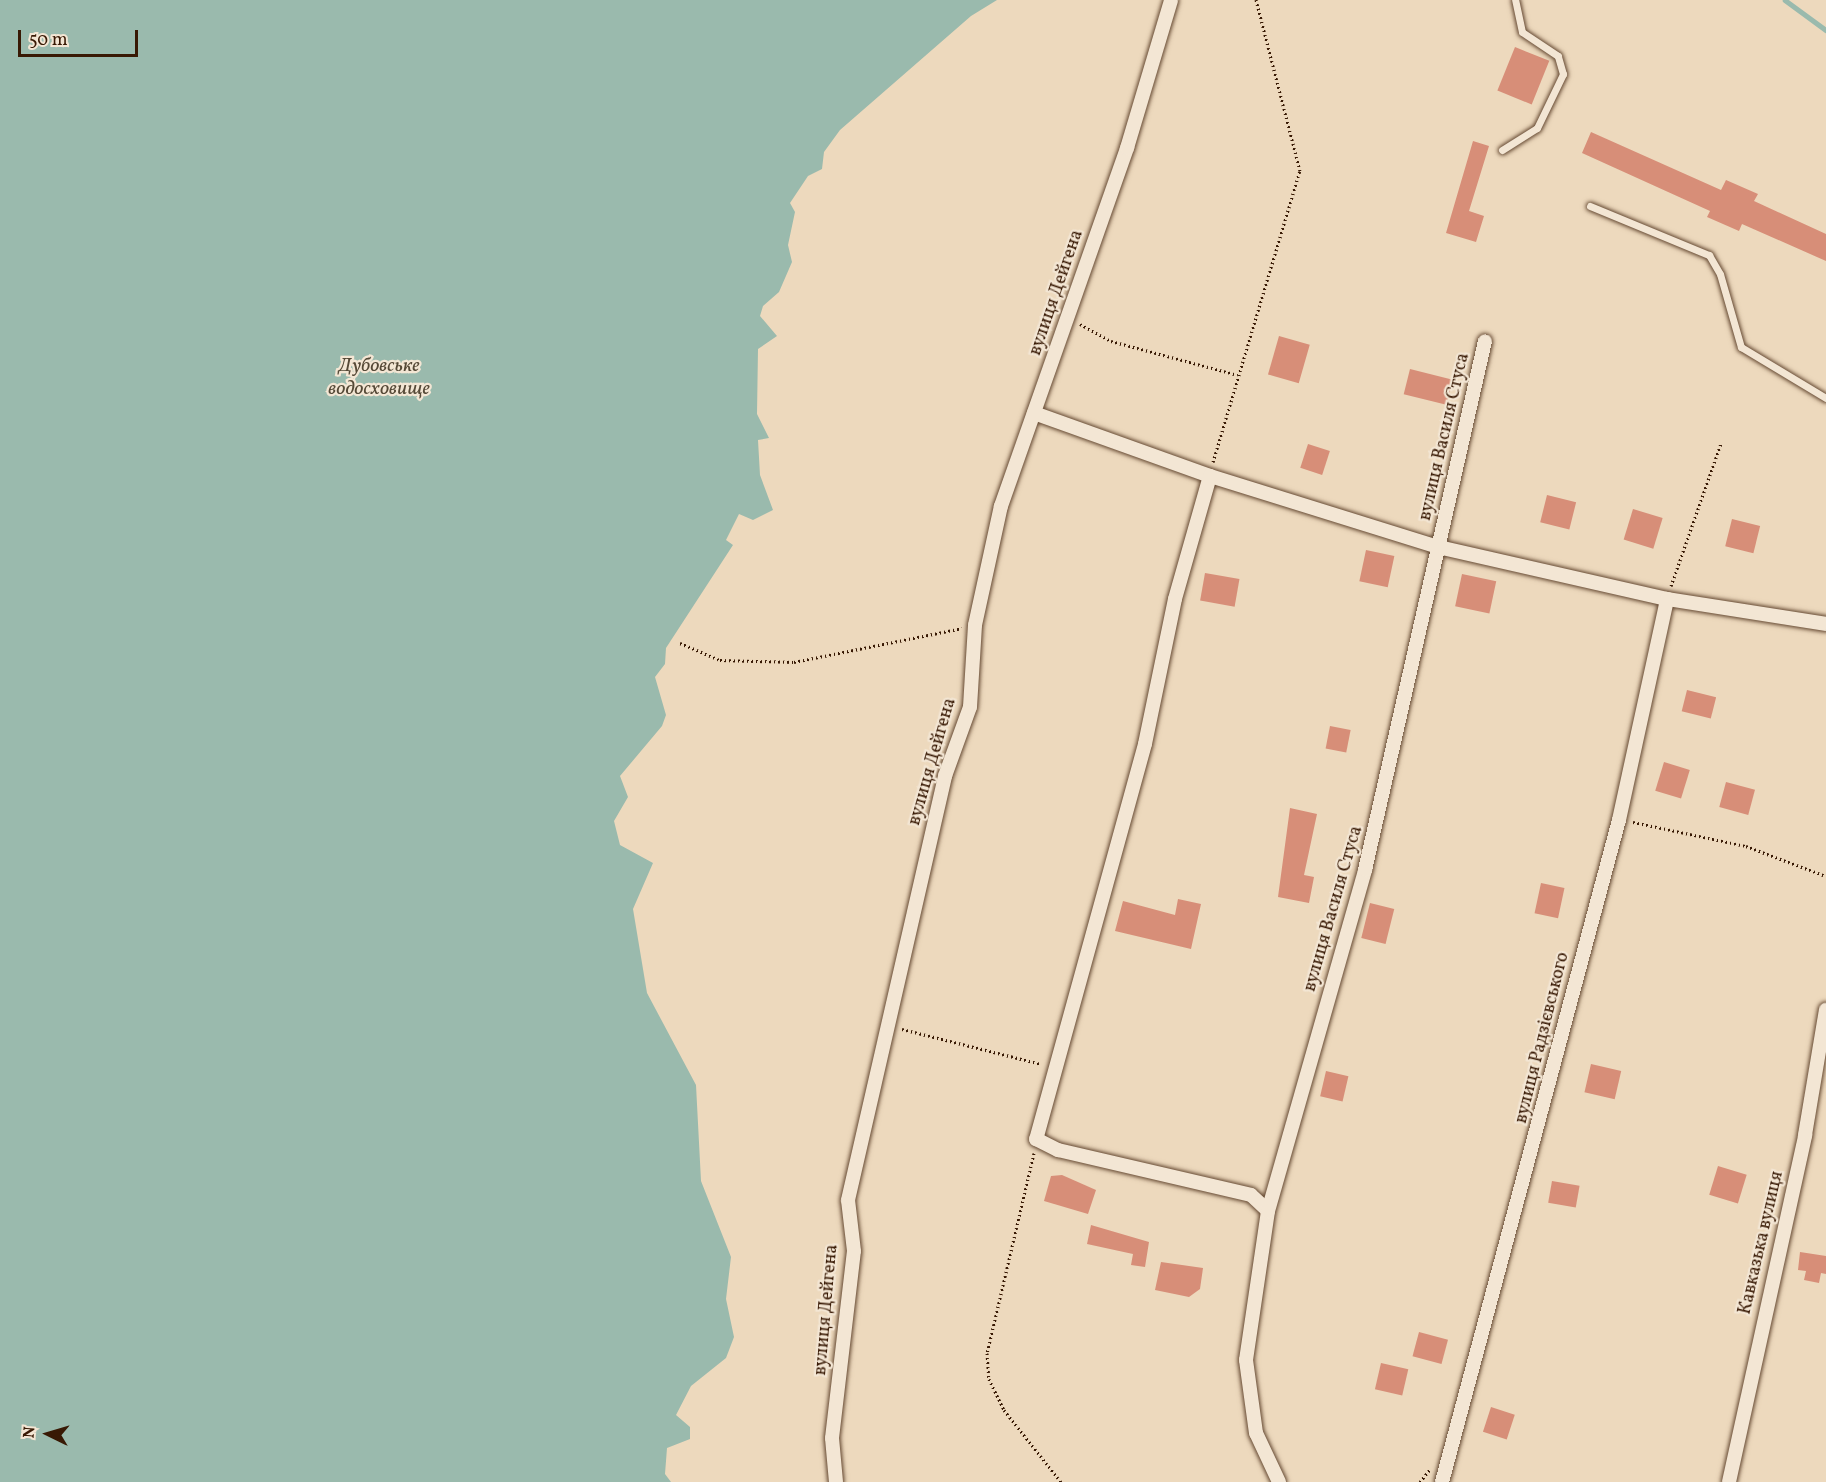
<!DOCTYPE html>
<meta charset="utf-8">
<style>
body{margin:0}
#map{position:relative;width:1826px;height:1482px;overflow:hidden;background:#edd9bd;font-family:Vollkorn,serif}
div>[style]{position:absolute}
[style*='--x']{left:calc(var(--x)*1px);top:calc(var(--y)*1px);width:calc(var(--w)*1px);rotate:calc(var(--a)*1deg)}
.water>*{inset:0;background:#9abaad}
.stream>*{height:4.5px;margin:-2.25px;padding:0 2.25px;transform-origin:2.25px;border-radius:2.25px;background:#9abaad}
.building>*{inset:0;background:#d78e78;transform-origin:0 0}
.path>*{height:3px;margin-top:-1.5px;transform-origin:0;background:repeating-linear-gradient(90deg,#381904 0 1.5px,transparent 0 4.5px)}
.roads{filter:drop-shadow(0 0 2px #654932) drop-shadow(0 0 2px #654932)}
.service>*{height:7px;margin:-3.5px;padding:0 3.5px;transform-origin:3.5px;border-radius:3.5px;background:#f3e6d4}
.minor>*{height:14px;margin:-7px;padding:0 7px;transform-origin:7px;border-radius:7px;background:#f3e6d4}
span{translate:-50% -50%;white-space:nowrap;text-align:center;line-height:1.15;-webkit-text-stroke:4.5px #f3e6d4;paint-order:stroke}
.street-label{font-size:18px;color:#381904}
.water-label{font-size:20px;color:#554937;font-style:italic}
.north{position:absolute;left:18px;top:1404px;width:60px;height:60px;-webkit-text-stroke:4px #f3e6d4;paint-order:stroke;rotate:275deg;font-size:16px;font-weight:700;line-height:24px;text-align:center;color:#381904}
.north::after{content:'';display:block;margin:auto;width:21px;height:27px;background:#381904;clip-path:polygon(50% 0,100% 100%,50% 72%,0 100%)}
.scale{position:absolute;left:18px;top:30px;width:120px;height:27px;box-sizing:border-box;border:3px solid #381904;border-top:0;padding-left:8px;font-size:18px;line-height:21px;white-space:nowrap;color:#381904;-webkit-text-stroke:4px #f3e6d4;paint-order:stroke}
</style>
<div id="map">
<div class="water">
<i style="clip-path:polygon(0 0,997px 0,971px 16px,840px 130px,824px 152px,822px 169px,808px 176px,790px 203px,795px 212px,788px 245px,792px 262px,779px 292px,763px 306px,760px 316px,777px 336px,758px 349px,757px 414px,769px 438px,758px 440px,760px 475px,773px 510px,753px 520px,739px 514px,726px 540px,733px 545px,666px 648px,665px 664px,655px 677px,666px 715px,662px 726px,620px 776px,628px 797px,614px 821px,620px 845px,653px 863px,633px 909px,647px 993px,696px 1085px,701px 1181px,731px 1257px,726px 1299px,734px 1337px,726px 1358px,691px 1386px,676px 1415px,690px 1427px,690px 1439px,667px 1448px,665px 1474px,671px 1482px,0 1482px)"></i>
</div>
<div class="stream">
<i style="--x:1785;--y:0;--w:51;--a:36.2"></i>
</div>
<div class="building">
<i style="left:1515px;top:47px;width:37px;height:47px;rotate:22deg"></i>
<i style="clip-path:polygon(1591px 132px,1721px 190px,1726px 180px,1758px 194px,1754px 201px,1826px 234px,1826px 261px,1742px 224px,1739px 231px,1707px 217px,1710px 211px,1582px 153px)"></i>
<i style="clip-path:polygon(1473px 141px,1489px 146px,1469px 211px,1484px 216px,1476px 242px,1446px 233px)"></i>
<i style="left:1279px;top:336px;width:32px;height:40px;rotate:16deg"></i>
<i style="left:1410px;top:369px;width:44px;height:26px;rotate:14deg"></i>
<i style="left:1308px;top:444px;width:23px;height:25px;rotate:18deg"></i>
<i style="left:1547px;top:495px;width:30px;height:28px;rotate:14deg"></i>
<i style="left:1633px;top:509px;width:31px;height:32px;rotate:17deg"></i>
<i style="left:1732px;top:519px;width:29px;height:28px;rotate:14deg"></i>
<i style="left:1366px;top:550px;width:29px;height:32px;rotate:12deg"></i>
<i style="left:1205px;top:573px;width:35px;height:28px;rotate:10deg"></i>
<i style="left:1462px;top:574px;width:35px;height:33px;rotate:12deg"></i>
<i style="left:1687px;top:690px;width:30px;height:22px;rotate:14deg"></i>
<i style="left:1330px;top:726px;width:21px;height:23px;rotate:11deg"></i>
<i style="left:1664px;top:762px;width:27px;height:30px;rotate:17deg"></i>
<i style="left:1726px;top:782px;width:30px;height:26px;rotate:15deg"></i>
<i style="clip-path:polygon(1290px 808px,1317px 814px,1304px 875px,1314px 877px,1309px 903px,1278px 897px)"></i>
<i style="left:1541px;top:883px;width:24px;height:31px;rotate:12deg"></i>
<i style="clip-path:polygon(1178px 899px,1201px 904px,1191px 949px,1115px 931px,1123px 901px,1175px 915px)"></i>
<i style="left:1370px;top:903px;width:25px;height:36px;rotate:14deg"></i>
<i style="left:1591px;top:1064px;width:31px;height:29px;rotate:13deg"></i>
<i style="left:1326px;top:1071px;width:23px;height:26px;rotate:13deg"></i>
<i style="left:1718px;top:1166px;width:30px;height:30px;rotate:17deg"></i>
<i style="clip-path:polygon(1062px 1175px,1096px 1190px,1088px 1214px,1044px 1201px,1051px 1176px)"></i>
<i style="left:1552px;top:1181px;width:28px;height:22px;rotate:10deg"></i>
<i style="clip-path:polygon(1091px 1225px,1149px 1242px,1145px 1267px,1131px 1265px,1133px 1254px,1087px 1244px)"></i>
<i style="clip-path:polygon(1800px 1252px,1826px 1256px,1826px 1274px,1821px 1273px,1819px 1283px,1804px 1280px,1806px 1271px,1798px 1270px)"></i>
<i style="clip-path:polygon(1161px 1262px,1203px 1268px,1200px 1289px,1189px 1297px,1155px 1290px)"></i>
<i style="left:1419px;top:1332px;width:30px;height:25px;rotate:15deg"></i>
<i style="left:1381px;top:1363px;width:28px;height:27px;rotate:13deg"></i>
<i style="left:1491px;top:1407px;width:25px;height:26px;rotate:18deg"></i>
</div>
<div class="path">
<i style="--x:1080;--y:324;--w:35;--a:29"></i>
<i style="--x:1111;--y:341;--w:131;--a:15"></i>
<i style="--x:1213;--y:462;--w:304;--a:-73.4"></i>
<i style="--x:1300;--y:171;--w:177;--a:-104.4"></i>
<i style="--x:1671;--y:586;--w:151;--a:-70.7"></i>
<i style="--x:680;--y:643;--w:43;--a:23"></i>
<i style="--x:720;--y:660;--w:74;--a:1.5"></i>
<i style="--x:794;--y:662;--w:171;--a:-11.4"></i>
<i style="--x:1633;--y:822;--w:116;--a:12"></i>
<i style="--x:1746;--y:846;--w:85;--a:20.6"></i>
<i style="--x:902;--y:1029;--w:143;--a:14.1"></i>
<i style="--x:1034;--y:1153;--w:205;--a:103.2"></i>
<i style="--x:987;--y:1353;--w:26;--a:86"></i>
<i style="--x:989;--y:1379;--w:34;--a:64"></i>
<i style="--x:1004;--y:1410;--w:92;--a:51.6"></i>
<i style="--x:1420;--y:1482;--w:16;--a:-52"></i>
</div>
<div class="roads">
<div class="service">
<i style="--x:1502;--y:150;--w:41;--a:-32.2"></i>
<i style="--x:1537;--y:128;--w:60;--a:-64.3"></i>
<i style="--x:1563;--y:74;--w:19;--a:-106"></i>
<i style="--x:1558;--y:56;--w:43;--a:-146.3"></i>
<i style="--x:1522;--y:32;--w:33;--a:-102"></i>
<i style="--x:1590;--y:206;--w:129;--a:22.4"></i>
<i style="--x:1709;--y:255;--w:22;--a:60"></i>
<i style="--x:1720;--y:274;--w:76;--a:74"></i>
<i style="--x:1741;--y:347;--w:99;--a:31"></i>
</div>
<div class="minor">
<i style="--x:1034;--y:413;--w:187;--a:19.7"></i>
<i style="--x:1210;--y:476;--w:239;--a:17.3"></i>
<i style="--x:1438;--y:547;--w:235;--a:12.8"></i>
<i style="--x:1667;--y:599;--w:161;--a:8.9"></i>
<i style="--x:1210;--y:476;--w:128;--a:105.9"></i>
<i style="--x:1175;--y:599;--w:148;--a:101.7"></i>
<i style="--x:1145;--y:744;--w:410;--a:105.4"></i>
<i style="--x:1036;--y:1139;--w:25;--a:27"></i>
<i style="--x:1058;--y:1150;--w:198;--a:13.1"></i>
<i style="--x:1251;--y:1195;--w:23;--a:43"></i>
<i style="--x:836;--y:1482;--w:44;--a:-95.2"></i>
<i style="--x:832;--y:1438;--w:188;--a:-83.3"></i>
<i style="--x:854;--y:1251;--w:51;--a:-96.7"></i>
<i style="--x:848;--y:1200;--w:435;--a:-77.1"></i>
<i style="--x:945;--y:776;--w:73;--a:-70.1"></i>
<i style="--x:970;--y:707;--w:82;--a:-86.5"></i>
<i style="--x:975;--y:625;--w:122;--a:-77.7"></i>
<i style="--x:1001;--y:506;--w:380;--a:-70.6"></i>
<i style="--x:1127;--y:148;--w:154;--a:-73.4"></i>
<i style="--x:1279;--y:1482;--w:54;--a:-115.1"></i>
<i style="--x:1256;--y:1433;--w:74;--a:-97.8"></i>
<i style="--x:1246;--y:1360;--w:151;--a:-81.6"></i>
<i style="--x:1268;--y:1211;--w:355;--a:-74.1"></i>
<i style="--x:1365;--y:870;--w:542;--a:-77.22"></i>
<i style="--x:1442;--y:1482;--w:685;--a:-75.03"></i>
<i style="--x:1619;--y:820;--w:226;--a:-77.7"></i>
<i style="--x:1729;--y:1482;--w:355;--a:-77.6"></i>
<i style="--x:1805;--y:1135;--w:127;--a:-80.5"></i>
</div>
</div>
<div class="street-label">
<span style="left:1057px;top:293px;rotate:-71deg">вулиця Дейгена</span>
<span style="left:1445px;top:437px;rotate:-77deg">вулиця Василя Стуса</span>
<span style="left:933px;top:762px;rotate:-74deg">вулиця Дейгена</span>
<span style="left:1334px;top:909px;rotate:-74deg">вулиця Василя Стуса</span>
<span style="left:1543px;top:1038px;rotate:-76deg">вулиця Радзієвського</span>
<span style="left:1762px;top:1243px;rotate:-77deg">Кавказька вулиця</span>
<span style="left:827px;top:1310px;rotate:-85deg">вулиця Дейгена</span>
</div>
<div class="water-label">
<span style="left:379px;top:378px">Дубовське<br>водосховище</span>
</div>
<div class="north">N</div>
<div class="scale">50 m</div>
</div>
